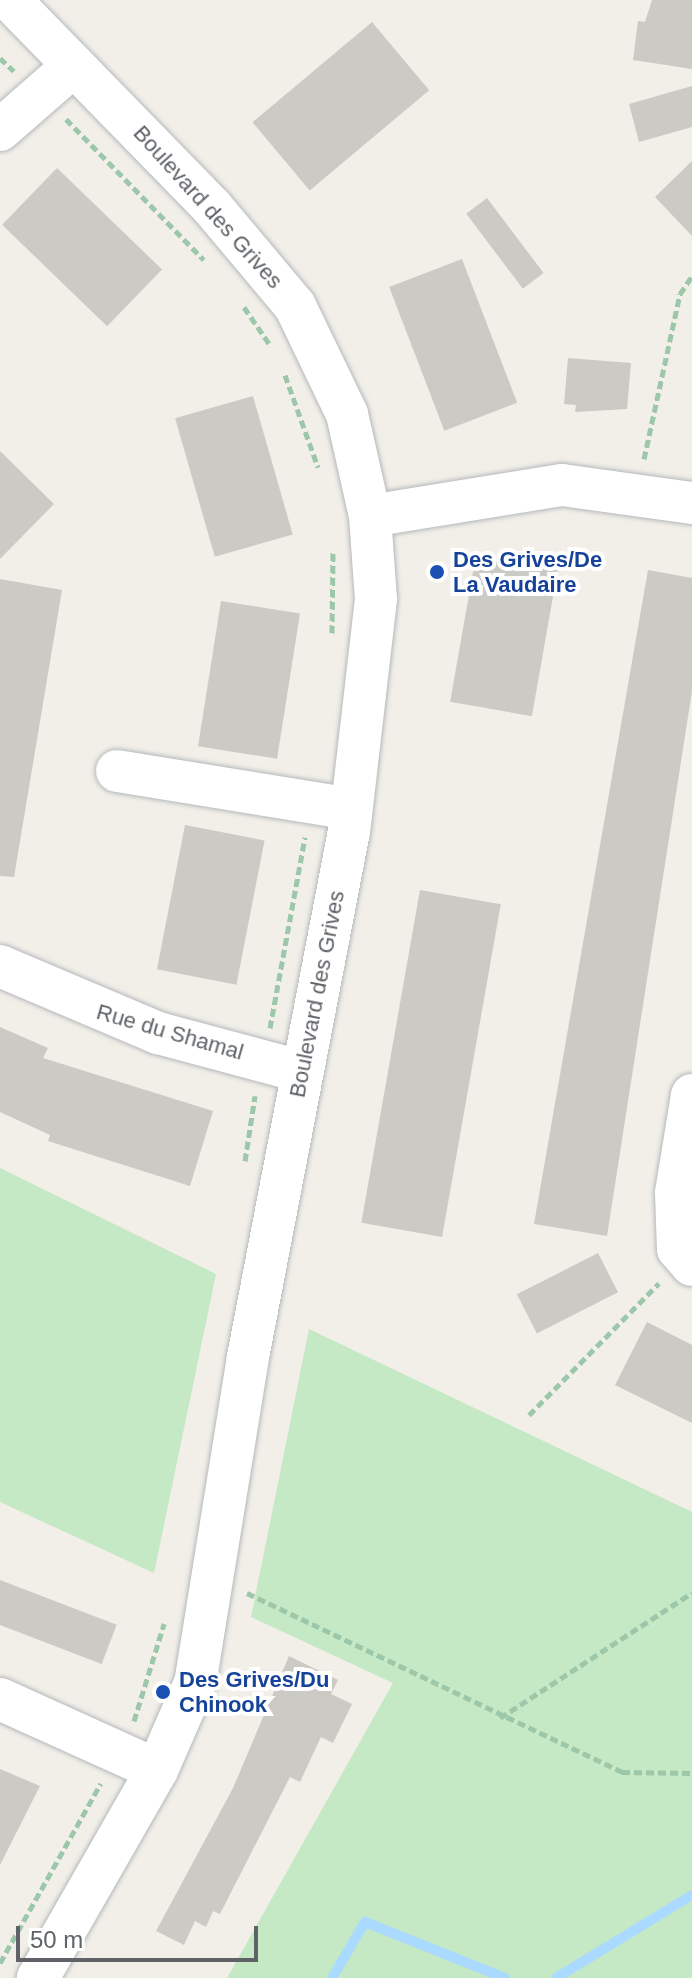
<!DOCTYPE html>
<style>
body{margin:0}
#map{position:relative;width:692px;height:1978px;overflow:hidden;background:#f1efe8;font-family:Arial,sans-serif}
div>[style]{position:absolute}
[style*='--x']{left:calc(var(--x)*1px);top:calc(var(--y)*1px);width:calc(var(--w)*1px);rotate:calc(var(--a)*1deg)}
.green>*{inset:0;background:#c5e8c5}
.stream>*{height:10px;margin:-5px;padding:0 5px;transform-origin:5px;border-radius:5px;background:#aadaff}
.building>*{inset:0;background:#cccac5;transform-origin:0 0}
.path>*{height:5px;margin-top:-2.5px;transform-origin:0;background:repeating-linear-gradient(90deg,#9cc7a9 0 8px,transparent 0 12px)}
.roads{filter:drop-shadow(0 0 2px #b5b8bc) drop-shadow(0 0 2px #b5b8bc)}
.minor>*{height:42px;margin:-21px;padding:0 21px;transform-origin:21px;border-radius:21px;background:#fff}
.dots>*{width:22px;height:22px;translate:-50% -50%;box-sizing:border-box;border:4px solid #fff;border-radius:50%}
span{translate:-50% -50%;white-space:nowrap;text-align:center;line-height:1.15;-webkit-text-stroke:8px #fff;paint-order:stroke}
.street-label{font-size:22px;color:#5f6368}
.transit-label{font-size:22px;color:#164399;font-weight:700}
.left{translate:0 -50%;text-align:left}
.scale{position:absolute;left:16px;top:1926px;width:242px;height:36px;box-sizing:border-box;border:4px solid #5f6368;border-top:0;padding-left:10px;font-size:24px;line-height:28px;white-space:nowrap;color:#5f6368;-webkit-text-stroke:6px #fff;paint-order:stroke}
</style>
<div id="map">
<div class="green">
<i style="clip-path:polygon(0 1168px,216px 1274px,154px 1573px,0 1502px)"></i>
<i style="clip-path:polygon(309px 1329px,692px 1512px,692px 1978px,227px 1978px,393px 1683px,251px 1617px)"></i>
</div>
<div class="stream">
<i style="--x:332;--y:1978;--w:65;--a:-59.5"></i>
<i style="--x:365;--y:1922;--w:151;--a:21.8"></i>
<i style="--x:556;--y:1978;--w:159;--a:-31.4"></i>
</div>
<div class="building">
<i style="clip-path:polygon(652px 0,692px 0,692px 69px,633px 60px,638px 21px,645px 22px)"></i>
<i style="left:372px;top:22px;width:89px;height:156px;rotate:50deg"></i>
<i style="clip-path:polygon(692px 86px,692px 127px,639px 142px,629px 104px)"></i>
<i style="clip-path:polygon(692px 161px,692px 236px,655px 197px)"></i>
<i style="left:57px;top:168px;width:146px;height:79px;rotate:44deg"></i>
<i style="left:487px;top:198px;width:94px;height:26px;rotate:53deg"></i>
<i style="left:462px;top:259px;width:154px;height:78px;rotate:69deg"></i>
<i style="clip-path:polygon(568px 358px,631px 363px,627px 409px,575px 412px,576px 405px,564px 404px)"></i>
<i style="left:253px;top:396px;width:144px;height:81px;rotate:74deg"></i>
<i style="clip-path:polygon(0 451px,54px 504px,0 559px)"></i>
<i style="left:476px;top:555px;width:83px;height:149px;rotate:10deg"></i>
<i style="clip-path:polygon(648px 570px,692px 578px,692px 691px,607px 1236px,534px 1224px)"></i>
<i style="clip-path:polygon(0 579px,62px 590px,14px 877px,0 876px)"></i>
<i style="left:221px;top:601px;width:80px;height:147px;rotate:9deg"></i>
<i style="left:185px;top:825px;width:81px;height:147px;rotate:11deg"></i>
<i style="left:420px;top:890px;width:82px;height:338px;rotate:10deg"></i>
<i style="clip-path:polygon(0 1027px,48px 1048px,43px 1058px,213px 1111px,190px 1186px,48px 1141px,50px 1135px,0 1112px)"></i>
<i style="left:598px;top:1253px;width:44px;height:91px;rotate:63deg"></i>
<i style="clip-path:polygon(647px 1322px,692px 1345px,692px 1423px,615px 1385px)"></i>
<i style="left:0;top:1580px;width:125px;height:42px;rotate:21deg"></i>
<i style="clip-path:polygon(289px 1656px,338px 1680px,331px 1694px,352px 1704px,333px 1743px,321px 1737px,300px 1782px,290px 1777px,220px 1914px,213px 1911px,206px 1927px,195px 1921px,184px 1945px,156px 1931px,233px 1788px)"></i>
<i style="clip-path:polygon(0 1769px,40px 1786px,0 1865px)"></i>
</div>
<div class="path">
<i style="--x:0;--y:58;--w:19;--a:43"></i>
<i style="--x:66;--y:119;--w:197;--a:45.6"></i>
<i style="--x:244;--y:307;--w:46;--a:55.6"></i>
<i style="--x:285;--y:375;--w:98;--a:70.3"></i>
<i style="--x:644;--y:459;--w:169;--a:-77.7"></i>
<i style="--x:680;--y:294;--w:22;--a:-56"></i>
<i style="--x:332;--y:633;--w:82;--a:-89.3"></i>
<i style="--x:270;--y:1028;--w:194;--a:-79.6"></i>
<i style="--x:245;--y:1161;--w:66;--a:-81.3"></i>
<i style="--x:529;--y:1415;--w:185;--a:-45.4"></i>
<i style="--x:247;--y:1593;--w:416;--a:25.5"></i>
<i style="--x:622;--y:1772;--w:70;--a:0.8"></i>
<i style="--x:500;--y:1718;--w:229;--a:-33.1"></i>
<i style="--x:134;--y:1721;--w:102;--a:-72.8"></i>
<i style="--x:0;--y:1963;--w:206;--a:-60.7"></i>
</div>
<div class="roads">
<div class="minor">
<i style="--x:10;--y:0;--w:289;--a:45.7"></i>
<i style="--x:212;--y:207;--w:129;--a:50"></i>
<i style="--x:295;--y:306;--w:120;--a:64.3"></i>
<i style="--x:347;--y:414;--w:105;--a:77.3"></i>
<i style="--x:370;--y:516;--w:83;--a:85.9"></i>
<i style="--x:376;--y:599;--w:234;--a:96.6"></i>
<i style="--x:349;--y:831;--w:536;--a:100.87"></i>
<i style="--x:248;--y:1357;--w:330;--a:99.2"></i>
<i style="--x:195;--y:1683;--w:95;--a:113.6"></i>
<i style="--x:157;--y:1770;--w:240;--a:119.8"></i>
<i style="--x:0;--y:130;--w:97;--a:-41.2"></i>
<i style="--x:370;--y:516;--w:194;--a:-9.2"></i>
<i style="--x:562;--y:485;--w:131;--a:7.9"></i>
<i style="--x:117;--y:771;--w:237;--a:9.2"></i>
<i style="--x:0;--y:966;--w:172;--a:23"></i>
<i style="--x:158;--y:1033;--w:147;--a:15"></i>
<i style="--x:692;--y:1095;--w:99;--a:99.3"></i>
<i style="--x:676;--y:1193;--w:56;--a:88"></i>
<i style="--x:678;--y:1249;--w:21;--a:49"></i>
<i style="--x:0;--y:1699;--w:172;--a:24.3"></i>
</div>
</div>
<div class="dots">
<i style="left:437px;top:572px;background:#1a4fb4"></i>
<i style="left:163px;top:1692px;background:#1a4fb4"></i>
</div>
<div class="street-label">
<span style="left:208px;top:207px;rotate:48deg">Boulevard des Grives</span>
<span style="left:317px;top:994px;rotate:-79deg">Boulevard des Grives</span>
<span style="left:170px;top:1032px;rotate:16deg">Rue du Shamal</span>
</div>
<div class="transit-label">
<span class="left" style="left:453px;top:572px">Des Grives/De<br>La Vaudaire</span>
<span class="left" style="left:179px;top:1692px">Des Grives/Du<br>Chinook</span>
</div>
<div class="scale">50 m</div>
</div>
